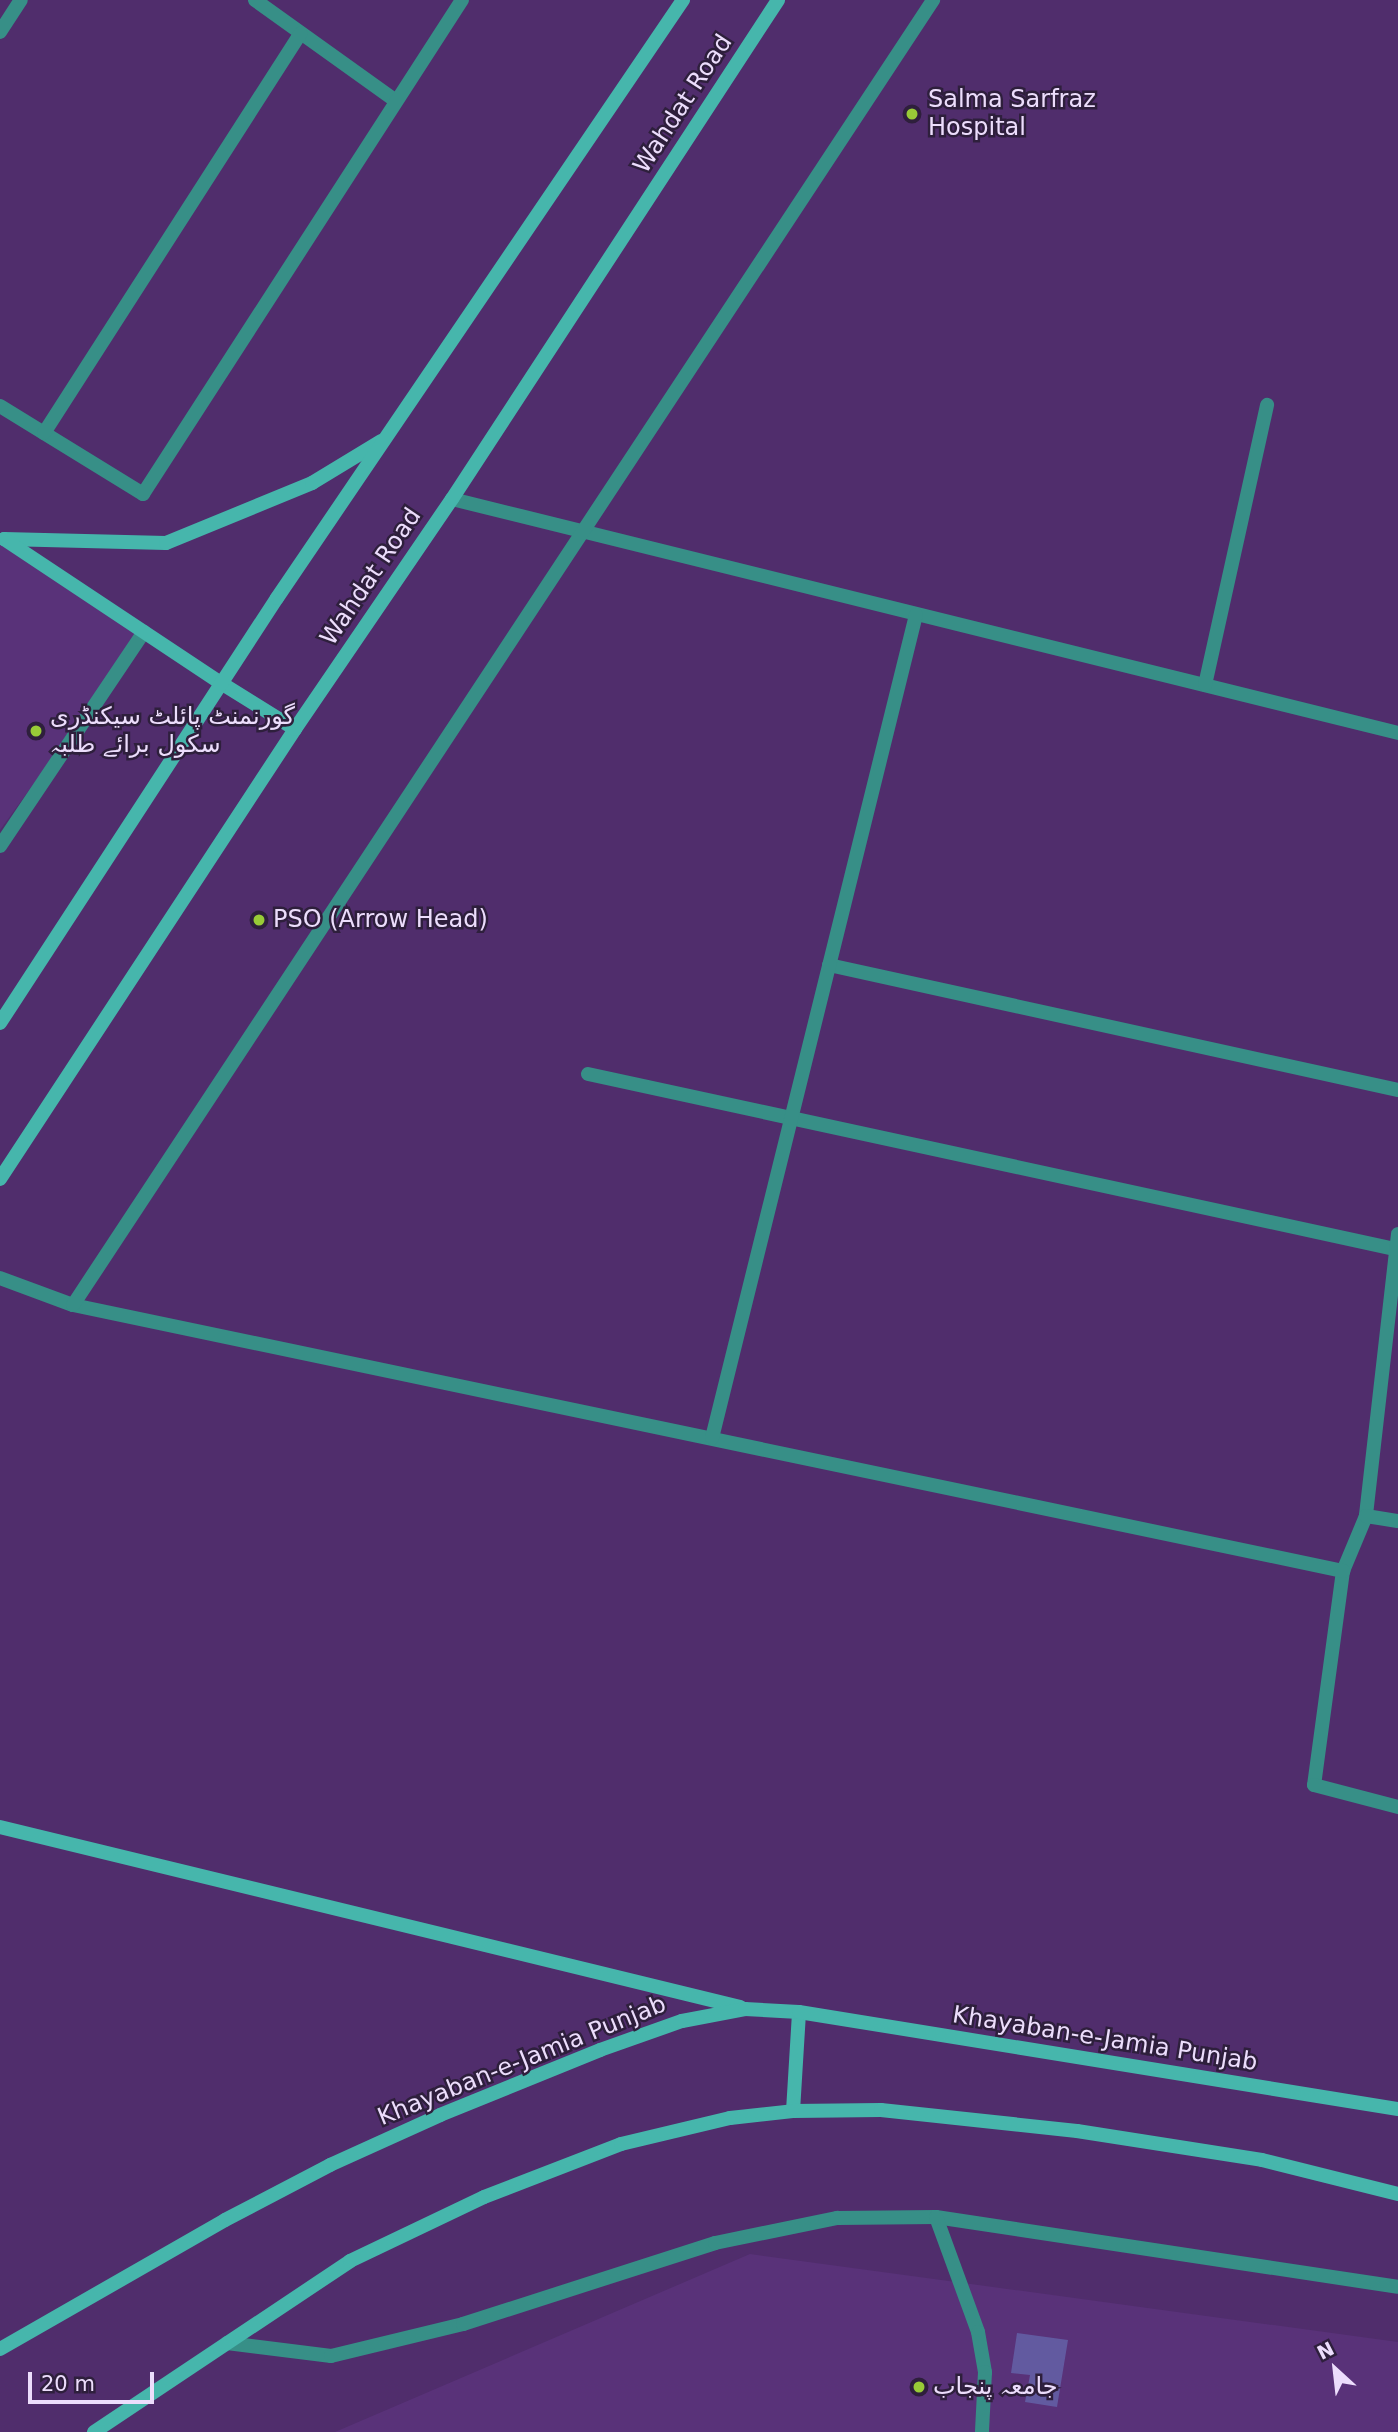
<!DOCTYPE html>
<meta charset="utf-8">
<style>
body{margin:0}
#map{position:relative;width:1398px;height:2432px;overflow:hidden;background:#502d6c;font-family:"DejaVu Sans","Noto Naskh Arabic",sans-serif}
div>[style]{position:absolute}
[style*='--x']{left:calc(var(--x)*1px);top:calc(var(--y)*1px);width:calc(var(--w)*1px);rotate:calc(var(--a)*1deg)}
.built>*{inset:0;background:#593279}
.building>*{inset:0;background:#625aa0}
.lane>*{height:14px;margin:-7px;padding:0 7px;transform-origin:7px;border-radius:7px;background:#378f87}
.street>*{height:14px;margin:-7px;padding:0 7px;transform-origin:7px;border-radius:7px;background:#378f87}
.secondary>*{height:14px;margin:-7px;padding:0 7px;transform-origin:7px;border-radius:7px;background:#46b6ac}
.dots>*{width:19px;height:19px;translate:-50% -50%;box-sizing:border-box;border:4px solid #2e1f3c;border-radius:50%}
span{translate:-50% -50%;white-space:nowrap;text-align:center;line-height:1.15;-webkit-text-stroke:5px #2e1f3c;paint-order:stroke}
.poi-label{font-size:24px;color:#ecddfc}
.left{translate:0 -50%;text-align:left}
.street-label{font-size:24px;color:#ecddfc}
.north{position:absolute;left:1300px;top:2334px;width:70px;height:70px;-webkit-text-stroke:5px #2e1f3c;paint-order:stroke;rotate:333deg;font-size:19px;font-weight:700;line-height:28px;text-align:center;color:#ecddfc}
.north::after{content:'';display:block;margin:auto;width:24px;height:32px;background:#ecddfc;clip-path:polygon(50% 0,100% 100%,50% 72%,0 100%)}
.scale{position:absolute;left:28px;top:2372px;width:126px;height:32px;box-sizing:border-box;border:4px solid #ecddfc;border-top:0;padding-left:9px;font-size:21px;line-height:24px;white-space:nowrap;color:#ecddfc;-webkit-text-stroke:5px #2e1f3c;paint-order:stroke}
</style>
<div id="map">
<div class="built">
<i style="clip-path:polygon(0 536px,144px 632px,0 830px)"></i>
<i style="clip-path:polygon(750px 2254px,1398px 2342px,1398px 2432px,335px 2432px)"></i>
</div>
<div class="building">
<i style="clip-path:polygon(1017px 2333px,1068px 2340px,1057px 2407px,1025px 2402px,1030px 2375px,1011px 2373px)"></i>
</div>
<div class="lane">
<i style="--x:227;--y:2343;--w:105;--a:7.1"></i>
<i style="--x:331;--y:2356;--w:136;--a:-13.6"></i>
<i style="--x:463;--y:2324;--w:265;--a:-17.8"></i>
<i style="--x:715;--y:2243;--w:125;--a:-11.6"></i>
<i style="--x:837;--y:2218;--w:99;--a:-0.6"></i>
<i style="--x:936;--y:2217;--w:467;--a:8.6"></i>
</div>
<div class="street">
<i style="--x:255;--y:0;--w:173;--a:35.6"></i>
<i style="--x:0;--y:32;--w:38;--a:-57"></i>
<i style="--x:0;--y:406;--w:168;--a:31.6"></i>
<i style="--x:143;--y:494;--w:588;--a:-57.15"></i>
<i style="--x:44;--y:433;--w:475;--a:-57.3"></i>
<i style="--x:452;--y:499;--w:975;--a:13.89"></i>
<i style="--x:1205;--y:685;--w:287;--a:-77.5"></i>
<i style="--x:0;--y:846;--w:258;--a:-56.1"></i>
<i style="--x:829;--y:965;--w:583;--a:12.39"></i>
<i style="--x:588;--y:1074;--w:826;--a:12.24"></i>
<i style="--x:1398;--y:1234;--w:284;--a:96.5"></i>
<i style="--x:1366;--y:1516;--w:60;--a:112.7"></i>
<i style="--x:1343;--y:1571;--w:216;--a:97.7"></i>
<i style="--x:1314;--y:1785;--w:87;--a:14.7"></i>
<i style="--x:0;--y:1278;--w:78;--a:20.3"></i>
<i style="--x:73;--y:1305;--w:1298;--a:11.83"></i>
<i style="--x:73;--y:1305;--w:1563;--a:-56.61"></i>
<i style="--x:712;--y:1438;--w:848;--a:-76.08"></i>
<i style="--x:1366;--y:1516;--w:32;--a:9"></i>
<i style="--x:936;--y:2217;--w:122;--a:69.9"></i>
<i style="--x:978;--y:2332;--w:41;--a:80.1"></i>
<i style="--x:985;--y:2372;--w:60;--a:92.9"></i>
</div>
<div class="secondary">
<i style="--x:4;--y:539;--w:162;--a:1.4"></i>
<i style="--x:166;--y:543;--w:158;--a:-22.3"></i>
<i style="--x:312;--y:483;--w:81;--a:-31.3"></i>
<i style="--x:4;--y:539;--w:260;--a:33.6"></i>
<i style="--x:221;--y:683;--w:87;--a:31.9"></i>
<i style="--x:0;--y:1023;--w:507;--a:-56.91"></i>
<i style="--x:277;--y:598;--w:723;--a:-55.83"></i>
<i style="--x:0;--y:1179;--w:538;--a:-56.75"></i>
<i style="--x:295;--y:729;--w:278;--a:-55.7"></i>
<i style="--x:452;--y:499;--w:596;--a:-56.84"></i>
<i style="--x:0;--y:1827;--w:762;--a:13.67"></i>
<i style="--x:793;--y:2111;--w:99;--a:-86.5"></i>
<i style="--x:0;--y:2349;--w:259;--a:-29.8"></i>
<i style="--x:225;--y:2220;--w:119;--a:-27.6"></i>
<i style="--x:330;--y:2165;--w:121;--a:-24.4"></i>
<i style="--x:440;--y:2115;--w:173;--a:-22.1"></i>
<i style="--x:600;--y:2050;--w:87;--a:-19.5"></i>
<i style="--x:682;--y:2021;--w:64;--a:-10.8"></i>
<i style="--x:745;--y:2009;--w:54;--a:3.2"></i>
<i style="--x:799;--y:2012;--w:607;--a:9.2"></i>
<i style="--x:94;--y:2432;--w:308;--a:-33.7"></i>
<i style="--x:350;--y:2261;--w:148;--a:-25.5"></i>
<i style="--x:484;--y:2197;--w:147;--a:-21.1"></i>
<i style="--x:621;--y:2144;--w:112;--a:-13.4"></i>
<i style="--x:730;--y:2118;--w:63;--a:-6.3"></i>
<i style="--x:793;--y:2111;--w:88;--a:-0.7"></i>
<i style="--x:881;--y:2110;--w:197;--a:6.1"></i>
<i style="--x:1077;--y:2131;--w:187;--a:8.9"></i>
<i style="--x:1262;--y:2160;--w:140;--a:14"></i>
</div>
<div class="dots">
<i style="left:912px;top:114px;background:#98cb37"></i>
<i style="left:36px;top:731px;background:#98cb37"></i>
<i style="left:259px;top:920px;background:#98cb37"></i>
<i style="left:919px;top:2387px;background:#98cb37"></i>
</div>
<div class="poi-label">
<span class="left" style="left:928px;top:114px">Salma Sarfraz<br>Hospital</span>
<span class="left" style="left:50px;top:731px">گورنمنٹ پائلٹ سیکنڈری<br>سکول برائے طلبہ</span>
<span class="left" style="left:273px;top:920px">PSO (Arrow Head)</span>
<span class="left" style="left:933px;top:2387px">جامعہ پنجاب</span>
</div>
<div class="street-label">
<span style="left:683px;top:104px;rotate:-57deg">Wahdat Road</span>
<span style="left:371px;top:577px;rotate:-56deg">Wahdat Road</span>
<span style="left:1105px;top:2039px;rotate:9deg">Khayaban-e-Jamia Punjab</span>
<span style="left:522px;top:2061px;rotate:-22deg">Khayaban-e-Jamia Punjab</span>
</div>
<div class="north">N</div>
<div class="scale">20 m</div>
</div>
